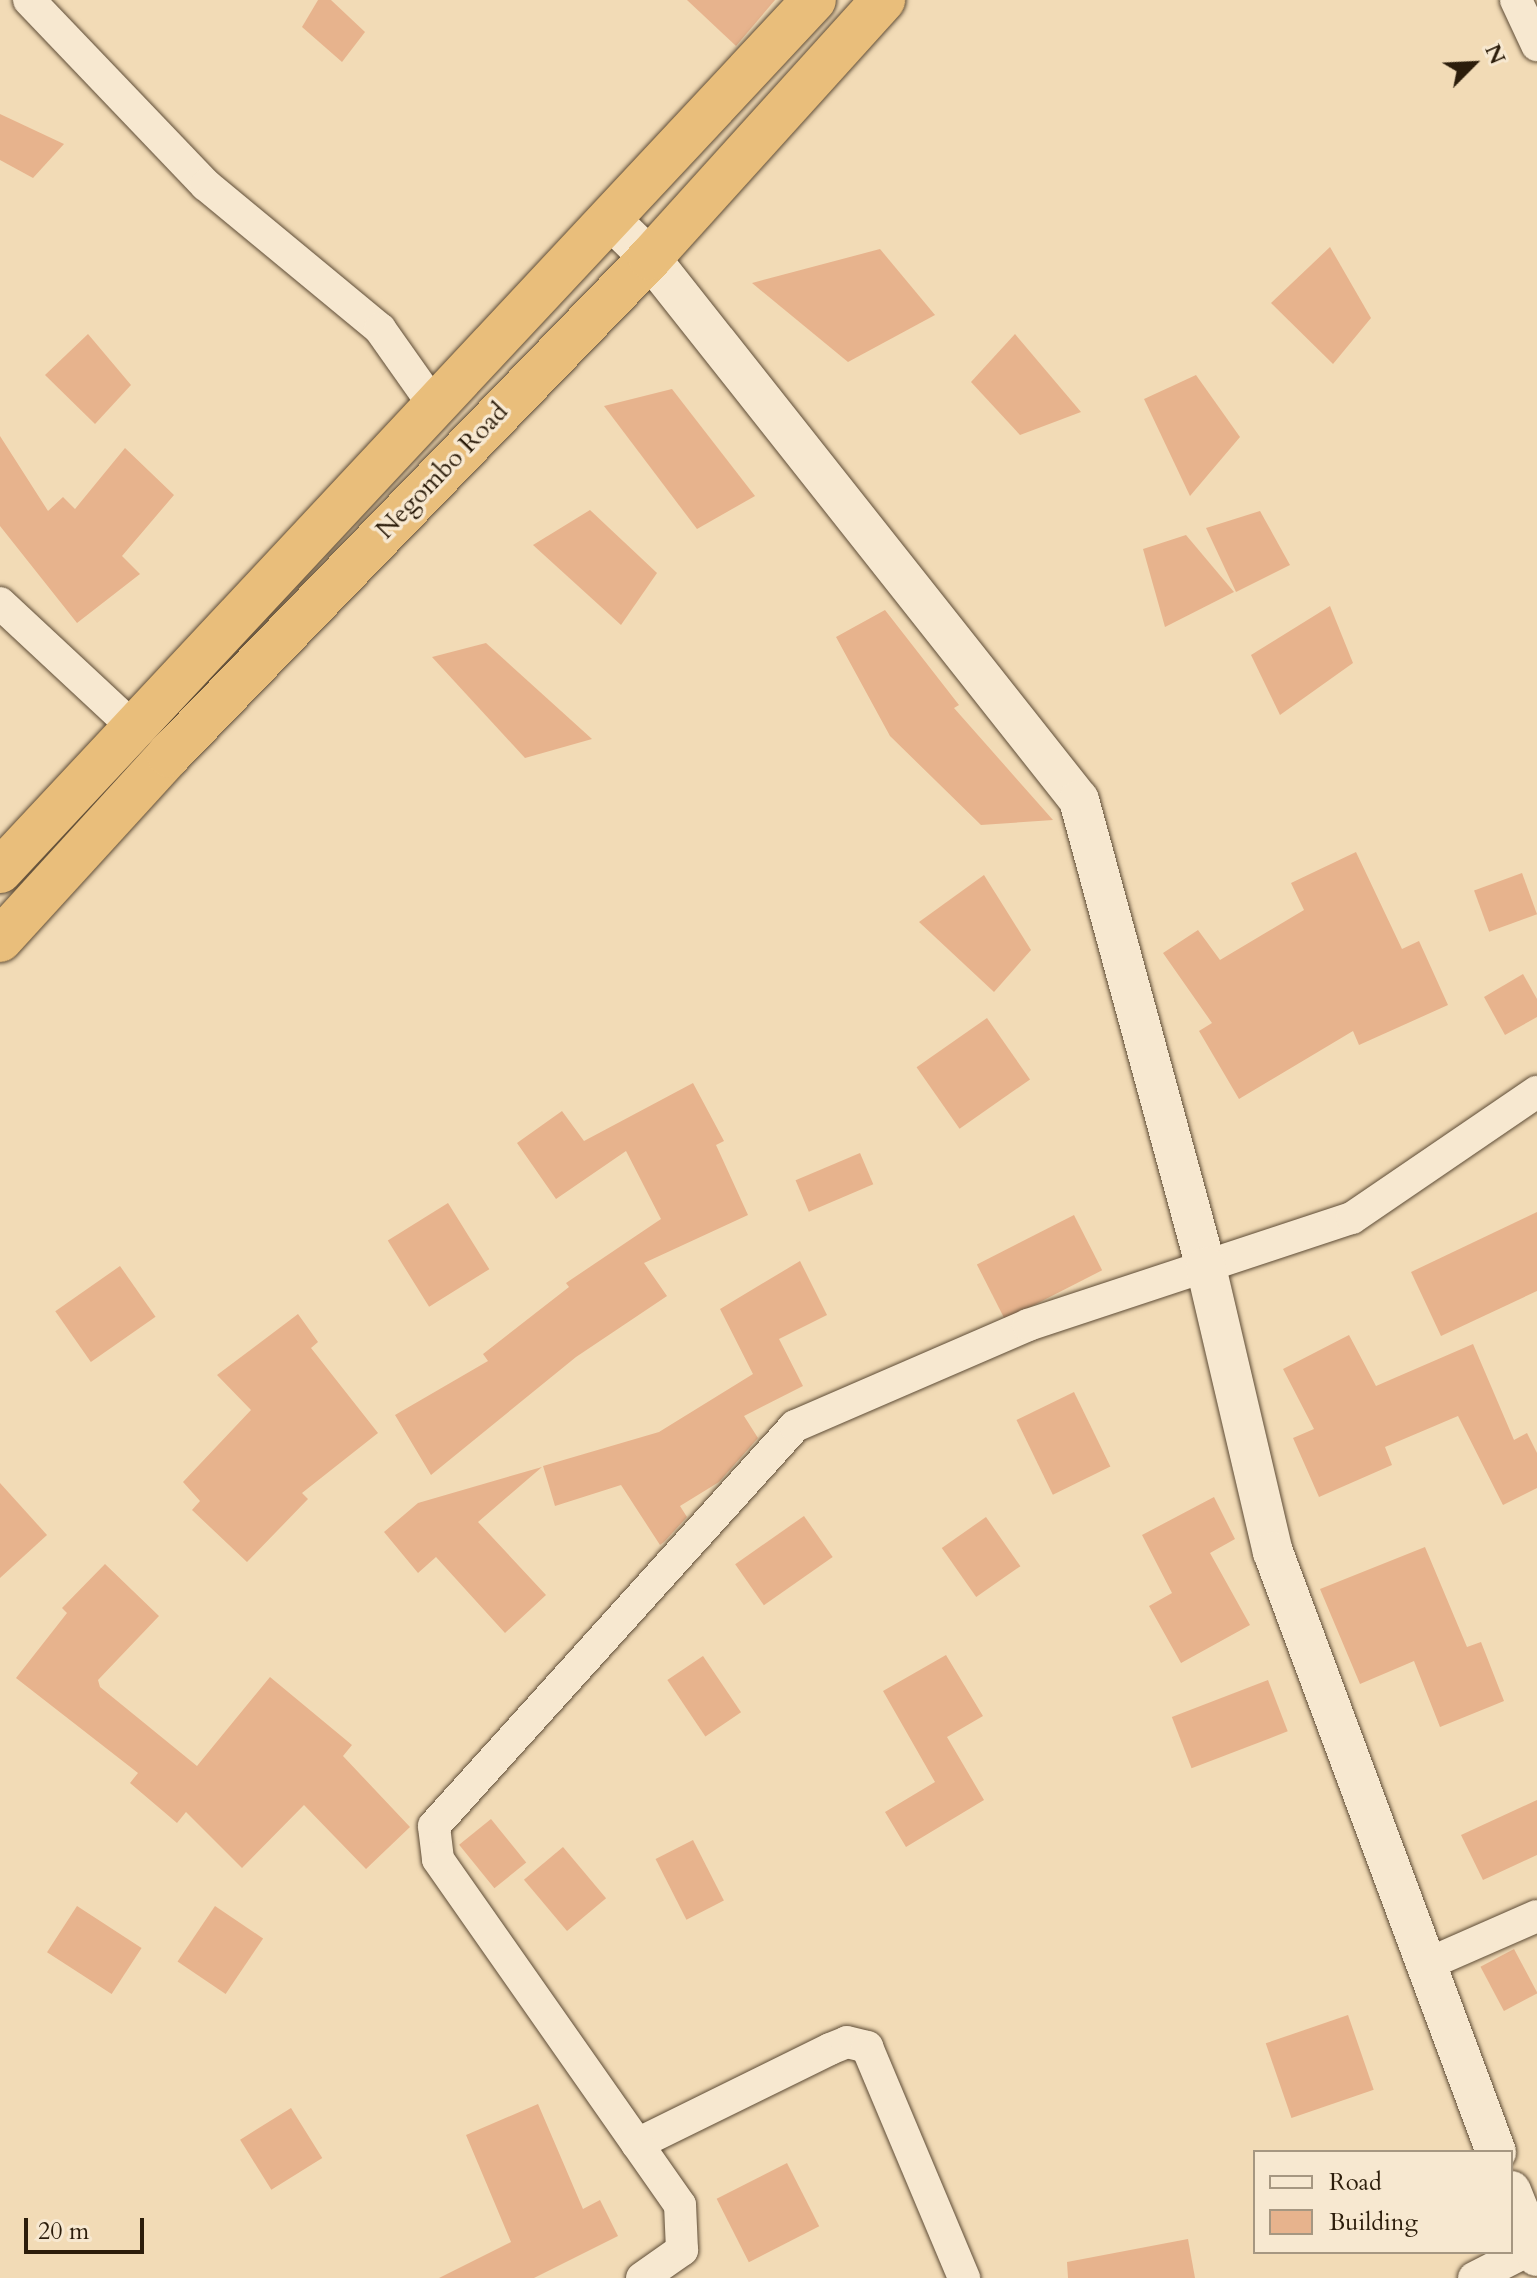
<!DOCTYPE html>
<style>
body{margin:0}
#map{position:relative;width:1537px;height:2278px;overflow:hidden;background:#f2dbb6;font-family:Cardo,serif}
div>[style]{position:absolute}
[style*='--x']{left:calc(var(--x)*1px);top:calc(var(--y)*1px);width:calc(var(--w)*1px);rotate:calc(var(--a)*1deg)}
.building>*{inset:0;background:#e7b38d;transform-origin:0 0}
.roads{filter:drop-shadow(0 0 2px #5e4c36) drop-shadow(0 0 2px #5e4c36)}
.minor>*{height:32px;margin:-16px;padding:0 16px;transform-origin:16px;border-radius:16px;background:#f7e8d0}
.tertiary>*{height:40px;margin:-20px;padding:0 20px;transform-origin:20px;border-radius:20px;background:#f7e8d0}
.trunk>*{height:44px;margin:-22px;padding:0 22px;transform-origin:22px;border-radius:22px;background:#e9be7b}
span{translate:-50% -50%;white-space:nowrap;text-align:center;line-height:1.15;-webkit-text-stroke:7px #f7e8d0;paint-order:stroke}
.street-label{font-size:26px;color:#2c1d0b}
.legend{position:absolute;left:1253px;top:2150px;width:260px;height:104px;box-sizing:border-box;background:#f7e8d0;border:2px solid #a69781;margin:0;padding:10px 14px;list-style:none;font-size:24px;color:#2c1d0b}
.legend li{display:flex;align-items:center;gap:16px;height:40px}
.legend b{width:40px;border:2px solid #a69781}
.north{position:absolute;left:1433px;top:24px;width:80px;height:80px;-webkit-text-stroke:6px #f7e8d0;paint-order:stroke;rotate:66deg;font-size:22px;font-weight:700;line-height:32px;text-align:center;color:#2c1d0b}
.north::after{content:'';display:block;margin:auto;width:28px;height:36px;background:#2c1d0b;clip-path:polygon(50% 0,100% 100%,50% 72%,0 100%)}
.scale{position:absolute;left:24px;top:2218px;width:120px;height:36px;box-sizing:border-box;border:4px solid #2c1d0b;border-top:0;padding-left:10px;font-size:24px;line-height:28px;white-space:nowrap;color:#2c1d0b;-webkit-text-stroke:6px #f7e8d0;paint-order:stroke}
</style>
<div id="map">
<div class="building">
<i style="clip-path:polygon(318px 0,331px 0,365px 32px,342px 62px,302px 27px)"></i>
<i style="clip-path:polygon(687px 0,775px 0,736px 46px)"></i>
<i style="clip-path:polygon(0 114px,64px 144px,33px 178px,0 160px)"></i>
<i style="clip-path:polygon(1330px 247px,1371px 318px,1333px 364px,1271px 303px)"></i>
<i style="clip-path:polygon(880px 249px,935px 315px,848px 362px,752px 283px)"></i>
<i style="clip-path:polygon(88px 334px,131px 385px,95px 424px,45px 375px)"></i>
<i style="clip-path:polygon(1015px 334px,1081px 412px,1020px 435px,971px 382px)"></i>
<i style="clip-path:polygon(1196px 375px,1240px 437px,1190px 496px,1144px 399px)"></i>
<i style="clip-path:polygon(672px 389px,755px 496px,697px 529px,604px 406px)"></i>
<i style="clip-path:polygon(0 436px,48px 511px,63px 497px,75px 509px,125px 448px,174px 495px,122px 556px,140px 574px,77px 623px,0 526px)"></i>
<i style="clip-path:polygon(590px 510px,657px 573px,621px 625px,533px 545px)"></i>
<i style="clip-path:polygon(1260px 511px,1290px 565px,1236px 592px,1206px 528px)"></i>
<i style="clip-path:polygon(1186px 535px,1234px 592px,1165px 627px,1143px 549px)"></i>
<i style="clip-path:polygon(1330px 606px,1353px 663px,1280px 715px,1251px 655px)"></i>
<i style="clip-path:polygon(885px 610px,959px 705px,954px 708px,1053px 820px,981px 825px,890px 736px,836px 637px)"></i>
<i style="clip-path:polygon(486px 643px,592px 739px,525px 758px,432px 657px)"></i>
<i style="clip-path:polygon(1356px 852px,1402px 949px,1419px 941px,1448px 1005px,1359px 1045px,1353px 1031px,1239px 1099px,1199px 1031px,1212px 1023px,1163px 953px,1198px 930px,1220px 960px,1304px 910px,1291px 883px)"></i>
<i style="left:1522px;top:873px;width:44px;height:51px;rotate:70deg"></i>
<i style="clip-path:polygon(984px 875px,1031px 950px,994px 992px,919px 922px)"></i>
<i style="clip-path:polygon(1523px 974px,1537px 999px,1537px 1017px,1505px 1035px,1484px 997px)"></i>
<i style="left:987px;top:1018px;width:75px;height:86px;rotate:55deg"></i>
<i style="clip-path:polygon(693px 1083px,724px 1141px,716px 1145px,748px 1215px,644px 1263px,667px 1296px,576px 1357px,431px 1475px,395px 1415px,488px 1361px,483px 1354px,569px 1287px,566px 1283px,661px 1219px,626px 1151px,556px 1199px,517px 1143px,562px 1111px,584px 1141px)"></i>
<i style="left:860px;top:1153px;width:34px;height:70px;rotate:67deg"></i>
<i style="left:448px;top:1203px;width:78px;height:71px;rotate:58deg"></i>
<i style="clip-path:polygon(1537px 1212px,1537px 1291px,1441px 1336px,1411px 1272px)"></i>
<i style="left:1074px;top:1215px;width:62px;height:109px;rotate:63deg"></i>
<i style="clip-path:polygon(800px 1261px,827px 1315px,779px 1339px,803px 1386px,744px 1416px,758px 1438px,719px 1482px,680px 1506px,687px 1517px,664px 1542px,660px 1545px,621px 1485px,555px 1506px,543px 1466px,659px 1432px,753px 1374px,720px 1309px)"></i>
<i style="left:120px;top:1266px;width:62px;height:79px;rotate:55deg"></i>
<i style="clip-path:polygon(298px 1314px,318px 1342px,311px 1348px,378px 1433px,302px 1493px,308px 1499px,247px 1562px,192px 1510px,200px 1501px,183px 1482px,251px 1410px,217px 1375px)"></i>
<i style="clip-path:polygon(1349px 1335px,1376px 1386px,1473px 1344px,1514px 1440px,1527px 1433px,1537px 1453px,1537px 1488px,1503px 1505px,1458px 1416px,1385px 1447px,1392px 1465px,1319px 1497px,1293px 1438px,1314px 1429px,1283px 1369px)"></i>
<i style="left:1074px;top:1392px;width:83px;height:64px;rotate:64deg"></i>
<i style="clip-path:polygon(542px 1467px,478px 1522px,546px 1595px,505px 1633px,436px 1557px,418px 1573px,384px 1532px,418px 1503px)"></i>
<i style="clip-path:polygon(0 1483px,47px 1535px,0 1578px)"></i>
<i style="clip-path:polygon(1214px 1497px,1235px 1539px,1210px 1553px,1250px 1625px,1181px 1663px,1149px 1606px,1172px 1593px,1142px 1535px)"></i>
<i style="left:804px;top:1516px;width:50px;height:84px;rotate:55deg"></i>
<i style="left:986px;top:1517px;width:60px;height:54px;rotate:55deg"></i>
<i style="clip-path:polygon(1425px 1547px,1467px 1647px,1481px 1642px,1504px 1701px,1440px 1727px,1414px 1661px,1360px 1684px,1320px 1589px)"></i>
<i style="clip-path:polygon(105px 1564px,159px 1616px,98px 1680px,100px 1687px,197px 1766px,270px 1677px,352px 1745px,343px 1756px,410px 1827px,366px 1869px,304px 1805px,242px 1868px,186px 1812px,177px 1823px,130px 1783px,138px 1773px,16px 1678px,67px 1613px,62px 1608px)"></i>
<i style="clip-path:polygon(946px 1655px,983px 1716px,947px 1737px,984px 1800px,906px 1847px,885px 1812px,935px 1782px,883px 1691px)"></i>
<i style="left:703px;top:1656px;width:68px;height:43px;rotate:56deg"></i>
<i style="left:1268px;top:1680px;width:55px;height:103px;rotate:69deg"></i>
<i style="clip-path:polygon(1537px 1800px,1537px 1855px,1483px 1880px,1461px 1835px)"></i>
<i style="left:491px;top:1819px;width:56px;height:41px;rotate:51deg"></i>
<i style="left:693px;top:1840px;width:68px;height:42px;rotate:63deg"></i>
<i style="left:563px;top:1847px;width:67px;height:51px;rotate:50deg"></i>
<i style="left:77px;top:1906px;width:77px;height:55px;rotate:33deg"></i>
<i style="left:215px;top:1906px;width:58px;height:67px;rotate:34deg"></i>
<i style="left:1514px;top:1949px;width:50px;height:38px;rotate:62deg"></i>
<i style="left:1348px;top:2015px;width:79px;height:87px;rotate:71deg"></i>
<i style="clip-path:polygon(538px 2104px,583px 2209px,600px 2200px,618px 2236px,534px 2278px,439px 2278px,511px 2242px,466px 2135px)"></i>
<i style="left:291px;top:2108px;width:59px;height:60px;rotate:58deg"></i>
<i style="left:787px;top:2163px;width:71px;height:79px;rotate:63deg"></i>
<i style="clip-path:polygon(1188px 2239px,1195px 2278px,1068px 2278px,1067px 2262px)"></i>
</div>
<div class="roads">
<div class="minor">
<i style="--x:29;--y:0;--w:256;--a:46.3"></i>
<i style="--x:206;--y:185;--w:226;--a:39.6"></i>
<i style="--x:380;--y:329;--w:92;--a:54.8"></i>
<i style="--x:1516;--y:0;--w:50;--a:65"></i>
<i style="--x:0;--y:603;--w:180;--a:43"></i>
<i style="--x:1423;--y:1966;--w:124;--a:-23.7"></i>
<i style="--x:637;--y:2144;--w:215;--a:-26.2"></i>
<i style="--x:830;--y:2049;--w:18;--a:-22"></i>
<i style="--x:847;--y:2042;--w:21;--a:14"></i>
<i style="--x:867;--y:2047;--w:251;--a:67.2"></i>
<i style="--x:642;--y:2278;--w:49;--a:-35"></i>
<i style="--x:682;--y:2250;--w:45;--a:-92.5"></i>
<i style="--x:680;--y:2205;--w:422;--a:-125"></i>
<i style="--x:438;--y:1859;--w:33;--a:-97"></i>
<i style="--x:434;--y:1826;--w:539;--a:-47.93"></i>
<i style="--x:795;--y:1426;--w:254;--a:-23.4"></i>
<i style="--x:1028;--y:1325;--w:341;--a:-18.3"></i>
<i style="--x:1352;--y:1218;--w:224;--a:-34.3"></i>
<i style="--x:1474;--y:2278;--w:66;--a:-27"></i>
</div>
<div class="tertiary">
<i style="--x:610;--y:219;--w:56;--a:44.3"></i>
<i style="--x:650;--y:258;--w:691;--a:51.64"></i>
<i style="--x:1079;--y:800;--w:484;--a:74.8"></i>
<i style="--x:1206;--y:1267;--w:293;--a:76.8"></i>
<i style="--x:1273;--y:1552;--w:640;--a:69.61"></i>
<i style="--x:1511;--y:2191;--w:70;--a:68.2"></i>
</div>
<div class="trunk">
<i style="--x:0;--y:871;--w:1192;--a:-46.94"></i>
<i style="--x:0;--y:940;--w:251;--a:-47.6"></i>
<i style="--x:169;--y:755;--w:692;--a:-45.94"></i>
<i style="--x:650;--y:258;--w:348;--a:-47.9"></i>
</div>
</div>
<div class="street-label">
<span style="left:442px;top:471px;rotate:-46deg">Negombo Road</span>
</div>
<ul class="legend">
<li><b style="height:10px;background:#f7e8d0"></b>Road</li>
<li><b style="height:22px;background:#e7b38d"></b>Building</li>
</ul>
<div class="north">N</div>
<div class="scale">20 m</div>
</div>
